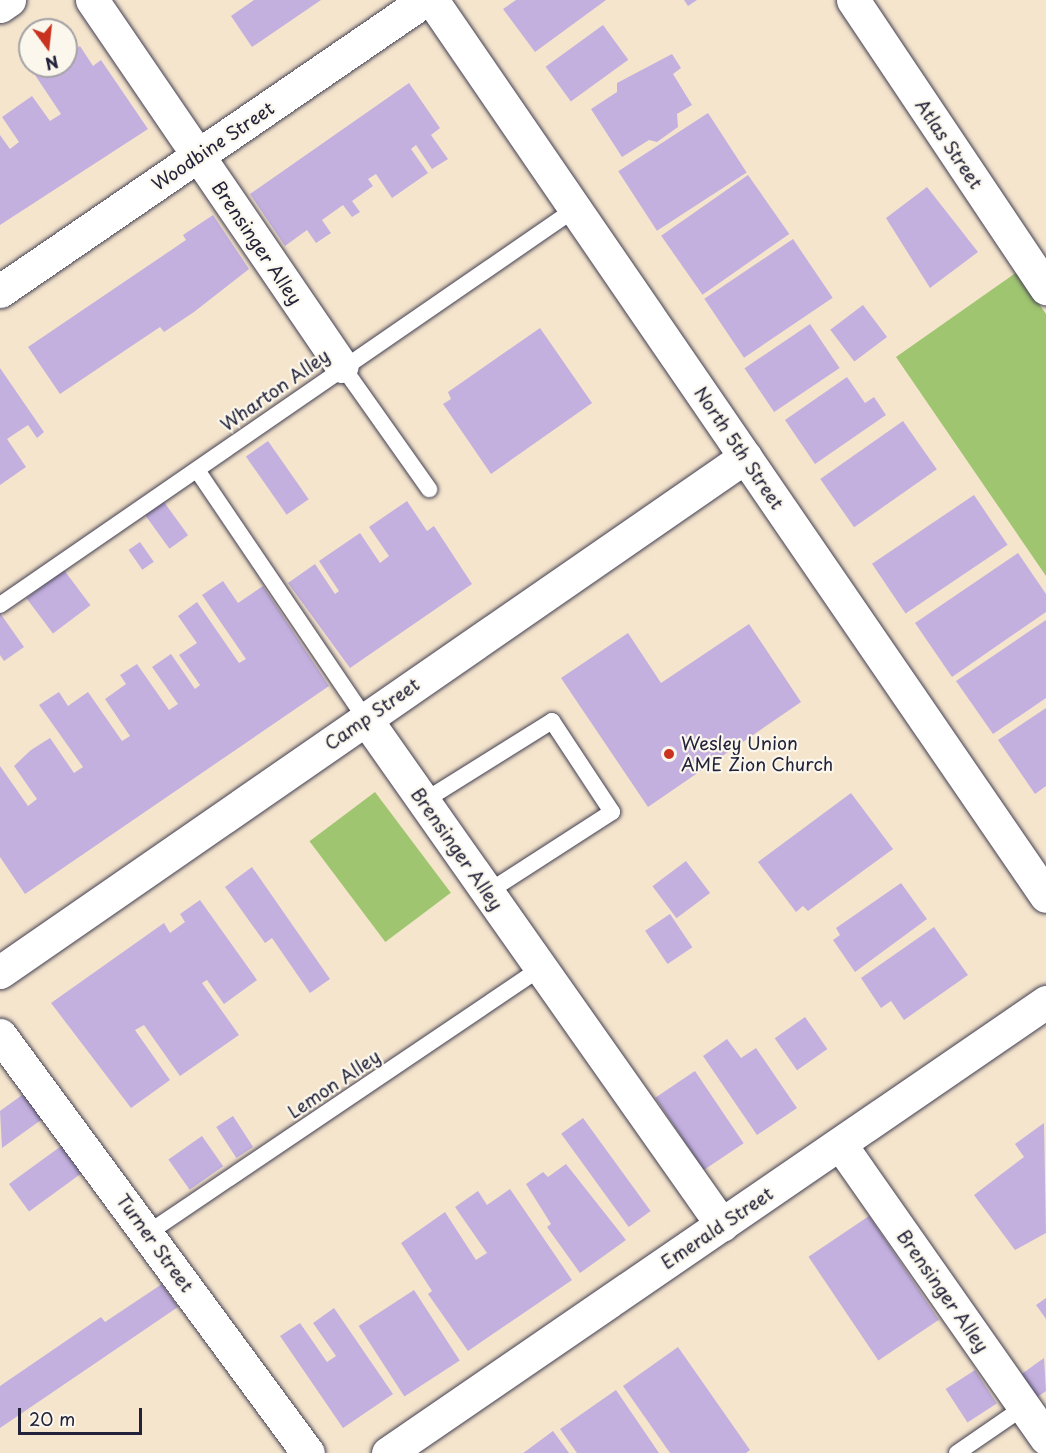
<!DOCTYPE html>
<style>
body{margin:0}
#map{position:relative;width:1046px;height:1453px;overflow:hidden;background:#f5e5cd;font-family:"Playpen Sans",sans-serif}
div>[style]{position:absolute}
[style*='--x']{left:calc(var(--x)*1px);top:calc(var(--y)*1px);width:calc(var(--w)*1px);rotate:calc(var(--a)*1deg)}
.green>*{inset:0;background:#9fc570;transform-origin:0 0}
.building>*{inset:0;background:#c3b0df;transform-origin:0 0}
.roads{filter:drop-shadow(0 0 2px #423f51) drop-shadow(0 0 2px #423f51)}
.service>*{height:16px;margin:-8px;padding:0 8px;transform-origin:8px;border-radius:8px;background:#fff}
.minor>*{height:33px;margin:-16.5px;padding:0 16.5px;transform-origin:16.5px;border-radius:16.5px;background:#fff}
.dots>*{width:16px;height:16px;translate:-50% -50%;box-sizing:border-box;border:3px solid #fbf7ec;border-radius:50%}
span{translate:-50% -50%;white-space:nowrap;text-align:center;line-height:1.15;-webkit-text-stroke:4.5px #fbf7ec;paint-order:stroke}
.street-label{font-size:18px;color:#22223b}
.poi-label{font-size:18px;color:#22223b}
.left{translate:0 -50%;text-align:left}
.north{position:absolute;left:18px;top:18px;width:60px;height:60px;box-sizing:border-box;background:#fbf7ec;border:2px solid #a4a2a5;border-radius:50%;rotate:165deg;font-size:16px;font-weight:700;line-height:24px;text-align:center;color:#22223b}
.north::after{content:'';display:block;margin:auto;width:21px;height:27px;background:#c8321e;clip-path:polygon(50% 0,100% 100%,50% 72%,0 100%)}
.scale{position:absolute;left:18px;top:1408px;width:124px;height:27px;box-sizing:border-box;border:3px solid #22223b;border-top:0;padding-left:8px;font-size:18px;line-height:21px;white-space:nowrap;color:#22223b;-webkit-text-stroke:4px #fbf7ec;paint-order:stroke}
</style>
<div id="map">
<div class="green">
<i style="clip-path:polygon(1017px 272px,1046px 314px,1046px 576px,896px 357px)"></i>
<i style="left:375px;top:792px;width:126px;height:82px;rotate:53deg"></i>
</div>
<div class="building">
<i style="clip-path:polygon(254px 0,321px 0,252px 47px,231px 16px)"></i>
<i style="clip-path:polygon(516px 0,606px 0,535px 52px,503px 9px)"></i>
<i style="clip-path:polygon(684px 0,697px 0,688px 6px)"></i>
<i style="left:603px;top:25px;width:43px;height:71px;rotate:54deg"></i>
<i style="clip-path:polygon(80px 46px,93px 66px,101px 60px,148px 129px,0 225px,0 135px,10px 149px,19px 142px,2px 117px,32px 96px,50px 121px,61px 114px,35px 75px,49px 66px,66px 66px,66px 55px)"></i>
<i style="clip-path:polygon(672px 54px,681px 68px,673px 74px,692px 105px,677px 114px,678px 127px,657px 142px,649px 140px,622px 157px,591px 109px,617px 92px,617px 83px)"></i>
<i style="clip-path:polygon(409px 83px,440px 128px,431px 135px,448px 159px,432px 169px,416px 145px,411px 149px,428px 173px,392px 198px,376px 174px,368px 179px,373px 186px,352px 201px,360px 212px,352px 217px,343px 205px,322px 220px,331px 233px,316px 243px,307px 230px,285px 246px,250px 194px)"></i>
<i style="left:708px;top:113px;width:71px;height:107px;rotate:57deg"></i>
<i style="left:748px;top:175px;width:72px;height:106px;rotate:55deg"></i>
<i style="clip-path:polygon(927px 187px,978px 252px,930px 288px,886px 218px)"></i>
<i style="clip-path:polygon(213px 215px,249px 269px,194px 312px,164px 332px,160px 327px,60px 394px,28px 347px,186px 240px,183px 235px)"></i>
<i style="left:793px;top:239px;width:71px;height:107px;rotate:56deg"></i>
<i style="left:863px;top:305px;width:40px;height:41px;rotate:53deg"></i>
<i style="left:810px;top:324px;width:53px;height:79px;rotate:56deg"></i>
<i style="clip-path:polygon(540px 328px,592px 403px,491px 474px,443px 404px,451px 399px,448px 392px)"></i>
<i style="clip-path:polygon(0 368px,44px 432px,37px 438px,28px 425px,7px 439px,26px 467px,0 485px)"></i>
<i style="clip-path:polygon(847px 377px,865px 403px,874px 397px,886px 415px,815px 464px,785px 420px)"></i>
<i style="left:903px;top:421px;width:59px;height:101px;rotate:55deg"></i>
<i style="left:268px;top:441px;width:71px;height:27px;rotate:55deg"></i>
<i style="left:974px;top:495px;width:60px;height:123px;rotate:56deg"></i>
<i style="clip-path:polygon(407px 501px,427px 531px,434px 526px,472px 584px,350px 668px,288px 583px,315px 564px,335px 594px,339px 591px,319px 561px,360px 533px,380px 563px,389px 556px,369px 527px)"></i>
<i style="left:164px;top:502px;width:41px;height:23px;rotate:54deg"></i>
<i style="left:140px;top:542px;width:24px;height:14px;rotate:55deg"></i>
<i style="clip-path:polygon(1018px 553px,1046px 594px,1046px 612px,952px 677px,915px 623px)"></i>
<i style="left:64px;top:570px;width:44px;height:47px;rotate:53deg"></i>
<i style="clip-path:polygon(223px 581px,238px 603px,263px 586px,329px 686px,25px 894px,0 857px,0 766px,28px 806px,37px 799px,14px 766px,31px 750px,50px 738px,74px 773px,83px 767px,39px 705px,59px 692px,68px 706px,88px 692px,122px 741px,130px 736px,105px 699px,126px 684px,120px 675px,137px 664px,169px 710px,178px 704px,152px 667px,171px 654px,195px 689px,200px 685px,179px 655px,197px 643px,178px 616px,197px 602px,239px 663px,246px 659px,202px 595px)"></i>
<i style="clip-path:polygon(0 613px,24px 647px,4px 661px,0 655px)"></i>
<i style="clip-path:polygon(1046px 620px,1046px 698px,993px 734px,956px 681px)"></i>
<i style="clip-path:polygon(749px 624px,801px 702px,648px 807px,561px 678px,628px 633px,661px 683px)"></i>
<i style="clip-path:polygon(1046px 708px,1046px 786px,1035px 794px,998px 740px)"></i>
<i style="clip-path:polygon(851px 793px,893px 849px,808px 911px,803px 906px,796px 912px,758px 862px)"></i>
<i style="left:686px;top:861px;width:40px;height:42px;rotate:53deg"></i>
<i style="clip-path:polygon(252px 867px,330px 979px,310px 993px,272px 938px,265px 943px,225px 887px)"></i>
<i style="clip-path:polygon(901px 883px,927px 919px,855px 972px,833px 940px,840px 935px,836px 928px)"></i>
<i style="clip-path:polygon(200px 900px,257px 980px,224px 1004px,207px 980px,202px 983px,239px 1035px,180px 1076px,144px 1025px,135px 1030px,170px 1080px,131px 1108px,51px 1003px,164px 923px,170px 933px,185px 922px,180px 914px)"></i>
<i style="left:670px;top:914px;width:40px;height:30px;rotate:56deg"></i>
<i style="clip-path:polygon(934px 927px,968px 975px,904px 1020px,891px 1001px,881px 1008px,861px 978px)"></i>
<i style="left:805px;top:1017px;width:39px;height:37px;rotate:55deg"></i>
<i style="clip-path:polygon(727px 1039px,741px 1058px,756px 1048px,797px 1108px,757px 1135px,703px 1056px)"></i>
<i style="left:695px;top:1071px;width:87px;height:48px;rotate:56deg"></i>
<i style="clip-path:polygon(29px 1090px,48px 1115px,2px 1148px,0 1111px)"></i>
<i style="left:233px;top:1116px;width:37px;height:20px;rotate:57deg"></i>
<i style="left:583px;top:1118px;width:115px;height:27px;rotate:54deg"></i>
<i style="clip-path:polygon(1044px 1123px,1046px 1233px,1015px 1250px,974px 1195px,1024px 1157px,1015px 1144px)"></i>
<i style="left:202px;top:1136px;width:37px;height:41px;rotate:55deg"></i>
<i style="left:64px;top:1144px;width:34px;height:68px;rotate:54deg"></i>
<i style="clip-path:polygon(566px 1164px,626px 1240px,580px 1273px,547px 1227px,551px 1224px,526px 1184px,543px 1172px,548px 1177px)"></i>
<i style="clip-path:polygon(510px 1189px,572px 1280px,468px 1351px,428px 1294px,432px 1291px,401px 1243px,445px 1212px,476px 1260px,487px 1253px,455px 1207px,478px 1191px,487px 1205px)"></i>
<i style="left:869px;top:1216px;width:125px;height:73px;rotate:56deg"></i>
<i style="clip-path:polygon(162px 1284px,178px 1307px,0 1428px,0 1386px,101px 1317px,105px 1322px)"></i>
<i style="left:414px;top:1290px;width:84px;height:66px;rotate:57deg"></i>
<i style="clip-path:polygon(1046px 1298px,1046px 1319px,1036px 1305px)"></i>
<i style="clip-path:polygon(334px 1308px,393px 1394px,343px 1428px,280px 1336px,300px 1323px,327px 1362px,336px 1356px,313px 1323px)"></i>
<i style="clip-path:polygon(678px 1347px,750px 1450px,746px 1453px,670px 1453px,623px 1386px)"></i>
<i style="clip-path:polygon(1044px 1358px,1046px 1391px,1032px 1401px,1016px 1378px)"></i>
<i style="left:975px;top:1370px;width:40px;height:35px;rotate:57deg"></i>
<i style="clip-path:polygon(616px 1390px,659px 1453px,577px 1453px,560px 1429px)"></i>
<i style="clip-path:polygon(553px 1431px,569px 1453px,523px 1453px,526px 1451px)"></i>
</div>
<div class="roads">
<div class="service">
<i style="--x:342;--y:366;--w:151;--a:54.7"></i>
<i style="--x:197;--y:470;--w:300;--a:55.9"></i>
<i style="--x:0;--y:605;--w:698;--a:-34.56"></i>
<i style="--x:424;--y:801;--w:151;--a:-32"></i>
<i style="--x:552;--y:721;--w:109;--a:56.6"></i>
<i style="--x:612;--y:812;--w:148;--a:147.2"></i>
<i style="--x:148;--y:1233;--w:474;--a:-34"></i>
<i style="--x:957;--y:1453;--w:81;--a:-34.5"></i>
</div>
<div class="minor">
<i style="--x:92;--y:0;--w:443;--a:55.7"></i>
<i style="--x:432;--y:0;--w:1086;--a:55.58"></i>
<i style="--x:853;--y:0;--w:347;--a:56.2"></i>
<i style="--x:0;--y:6;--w:11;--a:-34"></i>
<i style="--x:0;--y:291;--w:515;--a:-34.4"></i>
<i style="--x:365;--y:718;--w:620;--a:54.85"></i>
<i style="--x:0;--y:972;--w:906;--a:-34.66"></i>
<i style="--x:0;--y:1035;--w:519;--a:53.62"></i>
<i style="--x:840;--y:1144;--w:359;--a:55"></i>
<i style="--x:388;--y:1453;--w:798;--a:-34.43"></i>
</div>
</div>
<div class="dots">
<i style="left:669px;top:754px;background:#c8321e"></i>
</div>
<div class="street-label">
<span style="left:949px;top:144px;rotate:56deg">Atlas Street</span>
<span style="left:213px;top:146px;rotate:-34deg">Woodbine Street</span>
<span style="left:257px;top:243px;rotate:56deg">Brensinger Alley</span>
<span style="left:275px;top:390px;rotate:-35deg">Wharton Alley</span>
<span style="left:739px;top:448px;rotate:56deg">North 5th Street</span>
<span style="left:372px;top:714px;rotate:-35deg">Camp Street</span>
<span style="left:457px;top:849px;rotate:55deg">Brensinger Alley</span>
<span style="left:334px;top:1084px;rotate:-34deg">Lemon Alley</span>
<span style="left:717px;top:1228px;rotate:-34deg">Emerald Street</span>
<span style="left:155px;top:1243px;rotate:54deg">Turner Street</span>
<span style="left:943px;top:1291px;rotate:55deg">Brensinger Alley</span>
</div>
<div class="poi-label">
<span class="left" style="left:681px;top:754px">Wesley Union<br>AME Zion Church</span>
</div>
<div class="north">N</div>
<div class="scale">20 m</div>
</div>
